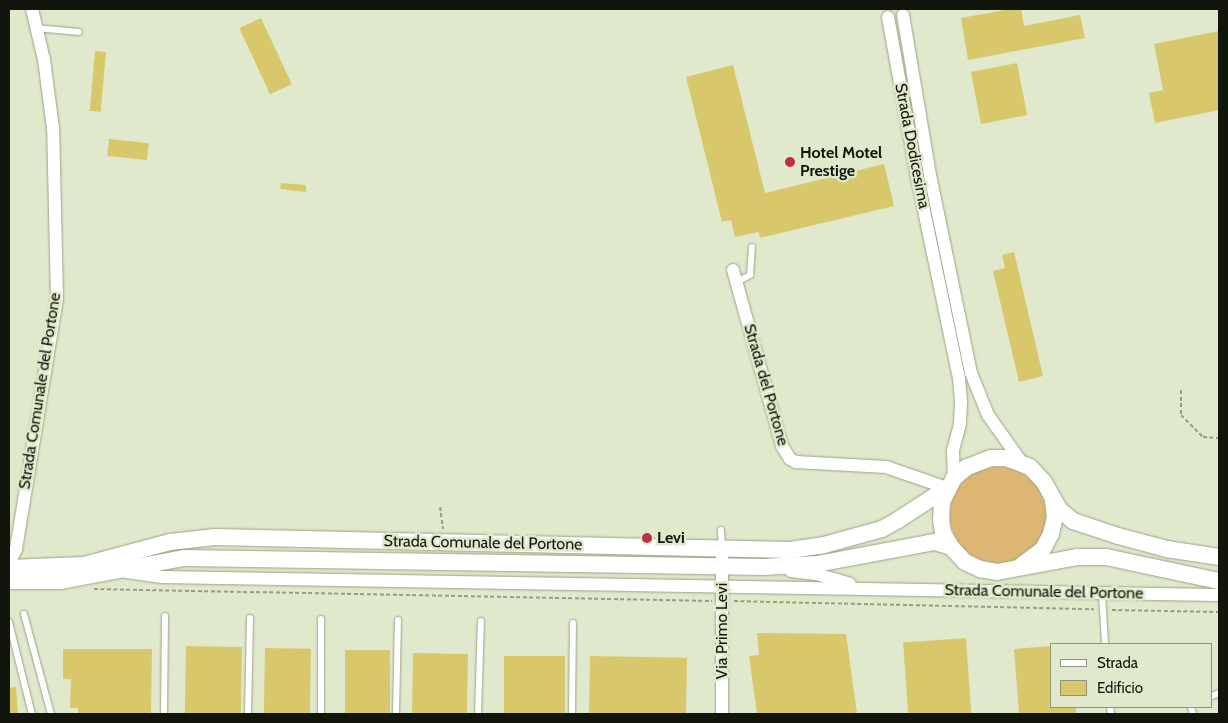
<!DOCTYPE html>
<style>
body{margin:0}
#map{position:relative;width:1228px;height:723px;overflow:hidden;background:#e1e9cc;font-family:Cabin,sans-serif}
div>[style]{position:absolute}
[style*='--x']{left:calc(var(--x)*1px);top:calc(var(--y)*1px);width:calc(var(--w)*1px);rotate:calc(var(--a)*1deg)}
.green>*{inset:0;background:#deb673}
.round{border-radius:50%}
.building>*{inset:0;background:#d9c86b;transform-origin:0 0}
.path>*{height:2px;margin-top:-1px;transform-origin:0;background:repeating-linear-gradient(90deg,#959b85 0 4px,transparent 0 6.5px)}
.roads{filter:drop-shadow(0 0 1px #9ba286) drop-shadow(0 0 1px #9ba286)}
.service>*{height:6px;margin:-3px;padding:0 3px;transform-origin:3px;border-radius:3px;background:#fff}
.minor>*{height:12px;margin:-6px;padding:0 6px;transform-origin:6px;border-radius:6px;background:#fff}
.tertiary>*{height:16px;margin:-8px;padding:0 8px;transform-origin:8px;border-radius:8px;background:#fff}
.dots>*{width:14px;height:14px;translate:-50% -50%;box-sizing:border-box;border:2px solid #e1e9cc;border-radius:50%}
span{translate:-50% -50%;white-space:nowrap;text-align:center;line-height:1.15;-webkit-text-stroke:5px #e1e9cc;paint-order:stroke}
.street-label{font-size:16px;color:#12150b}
.poi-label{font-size:16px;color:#12150b;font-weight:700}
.left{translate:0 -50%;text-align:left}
.frame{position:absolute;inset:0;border:10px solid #12150b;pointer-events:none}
.legend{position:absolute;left:1050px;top:643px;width:162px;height:65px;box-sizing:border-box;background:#e1e9cc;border:1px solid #8e947f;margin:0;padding:6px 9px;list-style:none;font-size:15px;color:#12150b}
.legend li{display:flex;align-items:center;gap:10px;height:25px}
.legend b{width:25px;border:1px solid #8e947f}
</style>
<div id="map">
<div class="green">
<i class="round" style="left:950px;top:467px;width:96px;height:96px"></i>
</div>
<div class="building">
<i style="clip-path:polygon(1010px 9px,1021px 9px,1024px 26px,1080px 15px,1085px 38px,968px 60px,961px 18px)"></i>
<i style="left:261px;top:18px;width:73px;height:24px;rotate:65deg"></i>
<i style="clip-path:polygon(1219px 31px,1219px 110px,1155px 123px,1149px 93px,1163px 90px,1154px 44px)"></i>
<i style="left:95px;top:51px;width:11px;height:60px;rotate:5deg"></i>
<i style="left:1017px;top:63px;width:53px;height:47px;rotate:79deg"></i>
<i style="clip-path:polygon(733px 65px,765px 193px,884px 164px,894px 206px,760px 238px,759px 232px,735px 237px,731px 220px,722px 222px,686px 77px)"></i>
<i style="left:109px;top:139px;width:40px;height:17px;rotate:6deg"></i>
<i style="clip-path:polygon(281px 183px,306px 185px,306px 192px,280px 189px)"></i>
<i style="clip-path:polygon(1014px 252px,1043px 376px,1019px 382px,993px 271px,1005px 268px,1002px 255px)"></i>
<i style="clip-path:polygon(757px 633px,846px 634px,857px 714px,757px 714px,749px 656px,759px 655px)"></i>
<i style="left:966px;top:638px;width:76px;height:63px;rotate:86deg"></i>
<i style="left:186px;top:646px;width:56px;height:68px;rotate:1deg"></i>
<i style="clip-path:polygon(1052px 646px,1052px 707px,1076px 707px,1076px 714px,1019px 714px,1014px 649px)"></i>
<i style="left:265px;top:648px;width:46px;height:66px;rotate:1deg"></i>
<i style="clip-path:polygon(63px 649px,152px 649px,151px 714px,78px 714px,78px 708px,70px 708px,71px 679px,63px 679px)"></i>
<i style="left:345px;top:650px;width:45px;height:64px"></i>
<i style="left:413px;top:653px;width:55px;height:61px;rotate:1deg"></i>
<i style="left:504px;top:656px;width:61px;height:58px"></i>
<i style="left:590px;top:656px;width:97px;height:58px;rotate:1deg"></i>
<i style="clip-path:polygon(16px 687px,18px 714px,9px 714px,9px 688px)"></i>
</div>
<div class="path">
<i style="--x:1181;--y:390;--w:25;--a:90"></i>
<i style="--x:1181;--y:415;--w:31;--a:45"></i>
<i style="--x:1203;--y:437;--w:16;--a:4"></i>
<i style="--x:440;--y:507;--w:22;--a:82"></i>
<i style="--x:94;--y:589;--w:618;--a:1.11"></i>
<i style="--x:734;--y:601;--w:360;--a:1.3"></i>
<i style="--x:1112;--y:610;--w:107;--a:1.1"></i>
</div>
<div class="roads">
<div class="service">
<i style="--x:36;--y:28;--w:43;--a:5.3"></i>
<i style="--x:737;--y:282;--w:15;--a:-28"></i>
<i style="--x:750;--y:275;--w:28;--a:-86"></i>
<i style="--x:721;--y:530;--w:17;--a:87"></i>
<i style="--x:1102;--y:593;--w:51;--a:86.6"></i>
<i style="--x:24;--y:614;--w:104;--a:74.9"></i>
<i style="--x:9;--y:622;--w:95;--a:76"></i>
<i style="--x:1212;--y:696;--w:8;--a:-23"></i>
<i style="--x:1110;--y:707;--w:7;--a:82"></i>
<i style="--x:1191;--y:707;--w:7;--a:74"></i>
<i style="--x:164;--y:714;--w:98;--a:-89.4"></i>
<i style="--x:248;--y:714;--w:96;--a:-88.8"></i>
<i style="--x:321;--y:714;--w:95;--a:-90"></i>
<i style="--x:396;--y:714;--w:94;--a:-88.8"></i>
<i style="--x:478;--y:714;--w:93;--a:-88.2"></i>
<i style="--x:572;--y:714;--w:91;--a:-89.4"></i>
</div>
<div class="minor">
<i style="--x:903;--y:15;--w:162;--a:80.4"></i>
<i style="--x:930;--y:175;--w:202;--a:78.3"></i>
<i style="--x:971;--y:373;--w:45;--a:68"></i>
<i style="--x:988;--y:415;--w:59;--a:54.7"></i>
<i style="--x:888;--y:17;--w:163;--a:79.7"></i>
<i style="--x:917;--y:177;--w:205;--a:78.2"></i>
<i style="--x:959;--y:378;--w:25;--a:85"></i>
<i style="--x:961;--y:403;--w:21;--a:93"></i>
<i style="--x:960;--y:424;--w:28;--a:105"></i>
<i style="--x:953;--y:451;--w:27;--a:88"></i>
<i style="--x:733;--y:270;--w:183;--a:74.4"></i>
<i style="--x:782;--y:446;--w:15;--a:58"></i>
<i style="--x:790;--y:459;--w:7;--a:27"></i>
<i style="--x:796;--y:462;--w:90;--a:3.2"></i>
<i style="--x:886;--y:467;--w:65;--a:19"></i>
<i style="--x:722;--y:549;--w:165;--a:90"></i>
<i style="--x:9;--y:563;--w:16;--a:-63"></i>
<i style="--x:16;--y:549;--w:254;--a:-80.7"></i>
<i style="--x:57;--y:298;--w:170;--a:-91.3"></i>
<i style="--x:53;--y:128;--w:69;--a:-97.5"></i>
<i style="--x:44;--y:60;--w:52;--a:-103.2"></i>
<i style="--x:791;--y:571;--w:25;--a:7"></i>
<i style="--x:816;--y:574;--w:35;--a:16"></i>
<i style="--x:126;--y:572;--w:36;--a:8"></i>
<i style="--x:162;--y:577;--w:1057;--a:0.98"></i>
</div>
<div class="tertiary">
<i style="--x:1219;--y:557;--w:53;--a:-171.3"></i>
<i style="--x:1167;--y:549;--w:51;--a:-165.1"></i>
<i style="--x:1118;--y:536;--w:47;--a:-161.6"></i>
<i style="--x:1073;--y:521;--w:18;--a:-139"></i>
<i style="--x:1059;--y:509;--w:31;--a:-119"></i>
<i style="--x:1044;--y:482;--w:21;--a:-133"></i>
<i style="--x:1030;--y:467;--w:26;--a:-159"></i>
<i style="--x:1006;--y:458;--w:15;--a:180"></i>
<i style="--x:991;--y:458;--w:26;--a:159"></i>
<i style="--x:967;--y:467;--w:17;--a:140"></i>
<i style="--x:954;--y:478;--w:27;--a:117"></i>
<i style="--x:942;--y:502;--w:17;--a:93"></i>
<i style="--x:941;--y:519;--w:14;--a:82"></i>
<i style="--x:943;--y:533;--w:16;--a:60"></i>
<i style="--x:951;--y:547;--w:21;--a:47"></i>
<i style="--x:965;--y:562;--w:17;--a:25"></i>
<i style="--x:980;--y:569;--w:17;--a:10"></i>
<i style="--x:997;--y:572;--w:81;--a:-10.6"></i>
<i style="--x:1077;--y:557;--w:29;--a:0"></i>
<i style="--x:1106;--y:557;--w:116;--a:12"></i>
<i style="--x:1022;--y:565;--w:26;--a:-37"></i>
<i style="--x:1043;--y:549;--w:17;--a:-62"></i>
<i style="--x:1051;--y:534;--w:17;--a:-77"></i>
<i style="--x:1055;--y:517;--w:16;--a:-97"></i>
<i style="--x:9;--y:568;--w:75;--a:-2.3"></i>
<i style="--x:84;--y:565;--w:89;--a:-15"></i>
<i style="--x:170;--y:542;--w:45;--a:-6.3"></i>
<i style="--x:215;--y:537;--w:575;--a:1.3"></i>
<i style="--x:790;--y:550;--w:34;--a:-8"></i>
<i style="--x:824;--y:545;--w:60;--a:-15.4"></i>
<i style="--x:882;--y:529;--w:18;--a:-29"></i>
<i style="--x:898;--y:520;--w:59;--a:-33.1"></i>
<i style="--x:9;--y:581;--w:52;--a:0"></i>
<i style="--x:61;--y:581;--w:125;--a:-10.6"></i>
<i style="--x:184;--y:558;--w:580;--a:0.89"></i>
<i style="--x:764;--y:567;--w:53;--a:-3.2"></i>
<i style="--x:817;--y:564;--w:120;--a:-10.6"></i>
<i style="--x:935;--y:542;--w:17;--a:17"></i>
</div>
</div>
<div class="dots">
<i style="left:790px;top:162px;background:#bf2f41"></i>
<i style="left:647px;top:538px;background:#bf2f41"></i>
</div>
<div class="street-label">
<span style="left:912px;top:146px;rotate:79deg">Strada Dodicesima</span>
<span style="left:766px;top:385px;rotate:74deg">Strada del Portone</span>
<span style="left:40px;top:391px;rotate:-81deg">Strada Comunale del Portone</span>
<span style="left:483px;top:543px;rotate:1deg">Strada Comunale del Portone</span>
<span style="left:1044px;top:592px;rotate:1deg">Strada Comunale del Portone</span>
<span style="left:722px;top:631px;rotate:-90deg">Via Primo Levi</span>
</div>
<div class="poi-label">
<span class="left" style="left:800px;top:162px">Hotel Motel<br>Prestige</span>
<span class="left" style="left:657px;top:538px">Levi</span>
</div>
<div class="frame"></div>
<ul class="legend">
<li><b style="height:6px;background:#fff"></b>Strada</li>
<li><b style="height:14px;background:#d9c86b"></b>Edificio</li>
</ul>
</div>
